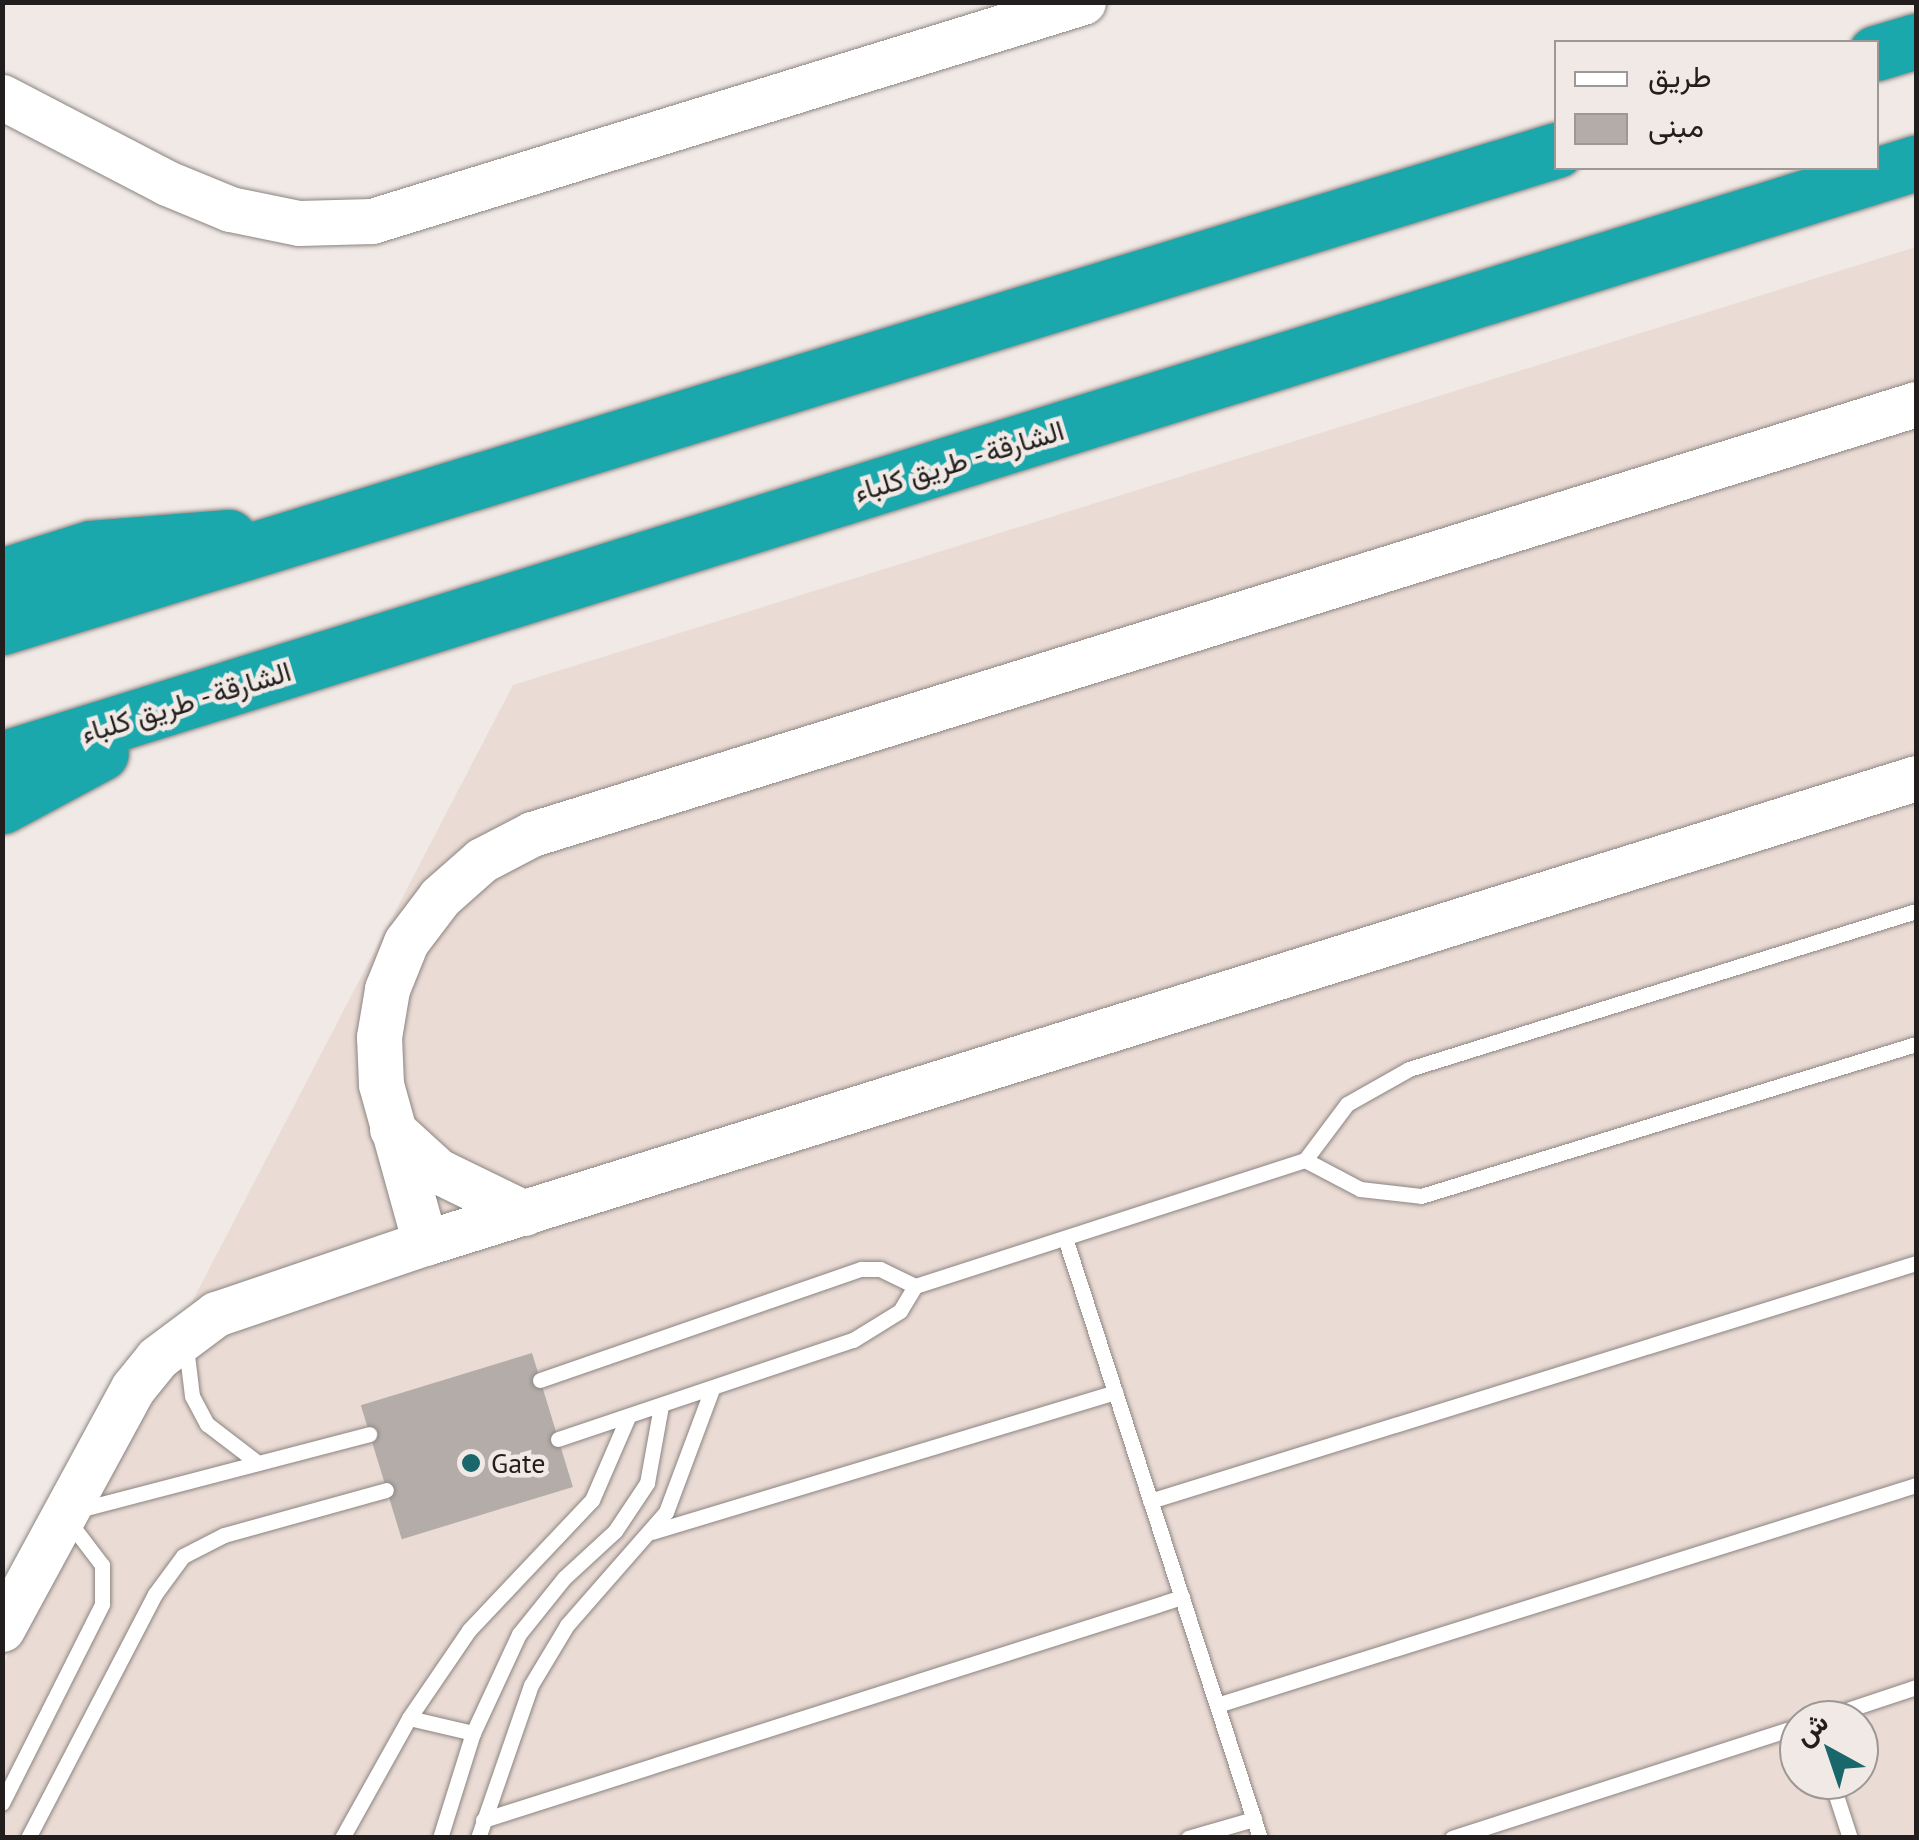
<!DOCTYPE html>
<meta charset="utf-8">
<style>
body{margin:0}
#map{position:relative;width:1919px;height:1840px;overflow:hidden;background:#f0e9e5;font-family:"PT Sans",Vazirmatn,sans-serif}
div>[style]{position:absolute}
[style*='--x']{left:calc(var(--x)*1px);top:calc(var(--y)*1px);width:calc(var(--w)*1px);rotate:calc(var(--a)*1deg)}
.built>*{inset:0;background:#eadbd4}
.building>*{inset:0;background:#b3aca8;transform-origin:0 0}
.roads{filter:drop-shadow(0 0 2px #8b8481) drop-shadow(0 0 2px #8b8481)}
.lane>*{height:15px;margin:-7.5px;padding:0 7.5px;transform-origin:7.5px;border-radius:7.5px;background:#fff}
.secondary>*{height:45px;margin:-22.5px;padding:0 22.5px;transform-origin:22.5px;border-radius:22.5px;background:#fff}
.highway>*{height:55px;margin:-27.5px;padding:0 27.5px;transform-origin:27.5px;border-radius:27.5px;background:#1aa8ad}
.dots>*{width:28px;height:28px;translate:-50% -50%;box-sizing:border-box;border:5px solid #f0e9e5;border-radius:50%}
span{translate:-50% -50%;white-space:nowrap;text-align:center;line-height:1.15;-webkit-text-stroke:9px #f0e9e5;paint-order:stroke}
.street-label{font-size:28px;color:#211e1d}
.poi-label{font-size:28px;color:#211e1d}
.left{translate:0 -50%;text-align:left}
.frame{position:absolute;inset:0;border:5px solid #211e1d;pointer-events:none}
.legend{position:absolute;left:1554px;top:40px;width:325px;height:130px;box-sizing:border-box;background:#f0e9e5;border:2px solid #9d9895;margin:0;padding:12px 18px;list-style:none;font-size:30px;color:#211e1d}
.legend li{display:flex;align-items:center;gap:20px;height:50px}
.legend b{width:50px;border:2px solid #9d9895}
.north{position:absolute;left:1779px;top:1700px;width:100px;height:100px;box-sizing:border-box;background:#f0e9e5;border:2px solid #9d9895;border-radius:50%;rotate:320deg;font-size:28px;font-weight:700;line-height:40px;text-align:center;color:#211e1d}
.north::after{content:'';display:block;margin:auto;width:35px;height:45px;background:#19676a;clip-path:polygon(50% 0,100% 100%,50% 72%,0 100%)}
</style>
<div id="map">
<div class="built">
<i style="clip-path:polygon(evenodd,1916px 247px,1916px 1837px,3px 1837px,2px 1667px,513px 685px,1916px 247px,1799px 1720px,1859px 1720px,1859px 1780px,1799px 1780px,1799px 1720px)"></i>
</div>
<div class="building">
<i style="left:532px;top:1353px;width:140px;height:179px;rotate:73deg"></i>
</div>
<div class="roads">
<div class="lane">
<i style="--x:1305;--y:1160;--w:62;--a:27.8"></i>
<i style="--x:1360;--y:1189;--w:61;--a:6.5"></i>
<i style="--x:1421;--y:1196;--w:518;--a:-17.07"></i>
<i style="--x:1065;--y:1238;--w:631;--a:72"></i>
<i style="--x:186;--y:1347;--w:49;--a:83"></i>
<i style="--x:192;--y:1396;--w:32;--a:62"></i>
<i style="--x:207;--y:1424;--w:64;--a:37.4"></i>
<i style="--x:540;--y:1380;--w:340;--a:-19.1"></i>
<i style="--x:861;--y:1269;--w:19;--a:0"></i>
<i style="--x:880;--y:1269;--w:39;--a:26"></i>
<i style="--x:558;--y:1439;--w:311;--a:-18.6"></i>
<i style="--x:853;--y:1340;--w:55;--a:-31.7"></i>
<i style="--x:900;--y:1311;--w:29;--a:-59"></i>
<i style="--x:915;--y:1286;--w:410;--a:-17.9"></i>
<i style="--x:1305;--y:1160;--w:70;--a:-53.1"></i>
<i style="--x:1347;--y:1104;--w:71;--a:-29.4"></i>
<i style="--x:1409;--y:1069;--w:531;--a:-17.31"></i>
<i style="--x:1150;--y:1501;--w:802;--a:-17.26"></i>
<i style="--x:78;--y:1510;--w:301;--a:-14.6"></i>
<i style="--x:652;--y:1532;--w:484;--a:-16.8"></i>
<i style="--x:1217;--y:1705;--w:733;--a:-17.47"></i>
<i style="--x:409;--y:1718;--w:66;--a:13.2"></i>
<i style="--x:1817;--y:1720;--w:104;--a:-18.4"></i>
<i style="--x:1831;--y:1780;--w:61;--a:71.9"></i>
<i style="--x:2;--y:1803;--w:223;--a:-63.3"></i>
<i style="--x:102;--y:1604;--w:39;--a:-90"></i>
<i style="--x:102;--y:1565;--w:58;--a:-127.3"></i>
<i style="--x:483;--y:1820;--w:734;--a:-17.69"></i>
<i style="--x:28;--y:1838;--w:275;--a:-62.5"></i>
<i style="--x:155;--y:1594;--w:47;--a:-53.6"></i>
<i style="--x:183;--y:1556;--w:46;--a:-27.1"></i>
<i style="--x:224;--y:1535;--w:168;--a:-15.5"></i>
<i style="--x:342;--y:1838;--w:137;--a:-60.8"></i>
<i style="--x:409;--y:1718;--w:107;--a:-55.7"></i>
<i style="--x:469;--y:1630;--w:179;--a:-46.6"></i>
<i style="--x:592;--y:1500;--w:90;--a:-66.6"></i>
<i style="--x:440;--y:1838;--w:110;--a:-72.6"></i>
<i style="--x:473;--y:1733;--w:109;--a:-65.1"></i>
<i style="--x:519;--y:1634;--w:72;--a:-51.2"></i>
<i style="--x:564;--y:1578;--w:69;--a:-42.7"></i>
<i style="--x:615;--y:1531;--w:58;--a:-56.3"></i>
<i style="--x:647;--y:1483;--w:78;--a:-79.7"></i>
<i style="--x:478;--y:1838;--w:162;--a:-70.9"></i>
<i style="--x:531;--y:1685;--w:70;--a:-59"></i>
<i style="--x:567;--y:1625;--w:150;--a:-48.8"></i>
<i style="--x:666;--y:1512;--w:131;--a:-69.5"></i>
<i style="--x:1188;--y:1838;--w:69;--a:-16.1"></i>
<i style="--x:1452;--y:1838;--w:365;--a:-17.9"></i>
</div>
<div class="secondary">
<i style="--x:2;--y:97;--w:186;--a:27.5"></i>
<i style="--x:167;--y:183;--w:68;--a:22.4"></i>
<i style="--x:230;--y:209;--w:70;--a:11.5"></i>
<i style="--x:299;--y:223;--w:73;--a:-1.6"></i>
<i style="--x:372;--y:221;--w:744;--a:-17.12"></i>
<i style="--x:392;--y:1129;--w:62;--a:42.4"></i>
<i style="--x:438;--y:1171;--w:96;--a:26"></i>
<i style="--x:425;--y:1243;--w:165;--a:-105.5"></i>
<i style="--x:381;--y:1084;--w:47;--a:-92.4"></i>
<i style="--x:379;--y:1037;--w:49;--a:-80.5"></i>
<i style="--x:387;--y:989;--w:51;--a:-68"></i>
<i style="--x:406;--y:942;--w:56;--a:-52.9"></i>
<i style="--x:440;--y:897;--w:56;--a:-41.4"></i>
<i style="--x:482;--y:860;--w:56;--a:-27.5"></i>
<i style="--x:532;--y:834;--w:1449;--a:-17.26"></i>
<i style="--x:2;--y:1629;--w:274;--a:-61.5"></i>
<i style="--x:133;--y:1388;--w:38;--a:-51"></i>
<i style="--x:157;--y:1358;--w:74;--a:-36.7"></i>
<i style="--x:216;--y:1314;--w:221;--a:-18.8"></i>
<i style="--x:425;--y:1243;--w:1562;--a:-17.32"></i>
</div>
<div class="highway">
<i style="--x:1876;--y:53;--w:42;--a:-16.7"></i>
<i style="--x:2;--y:576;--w:93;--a:-17.5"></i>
<i style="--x:91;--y:548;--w:138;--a:-4.6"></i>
<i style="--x:2;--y:627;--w:1626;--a:-17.06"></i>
<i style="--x:2;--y:759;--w:2005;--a:-17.3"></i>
<i style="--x:2;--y:806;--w:112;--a:-28.2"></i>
</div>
</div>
<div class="dots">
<i style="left:471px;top:1463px;background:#19676a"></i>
</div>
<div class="street-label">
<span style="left:959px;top:461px;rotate:-17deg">الشارقة - طريق كلباء</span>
<span style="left:186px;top:702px;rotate:-17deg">الشارقة - طريق كلباء</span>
</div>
<div class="poi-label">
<span class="left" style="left:491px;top:1463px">Gate</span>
</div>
<div class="frame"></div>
<ul class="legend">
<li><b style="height:12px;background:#fff"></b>طريق</li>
<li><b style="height:28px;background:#b3aca8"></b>مبنى</li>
</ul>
<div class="north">ش</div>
</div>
